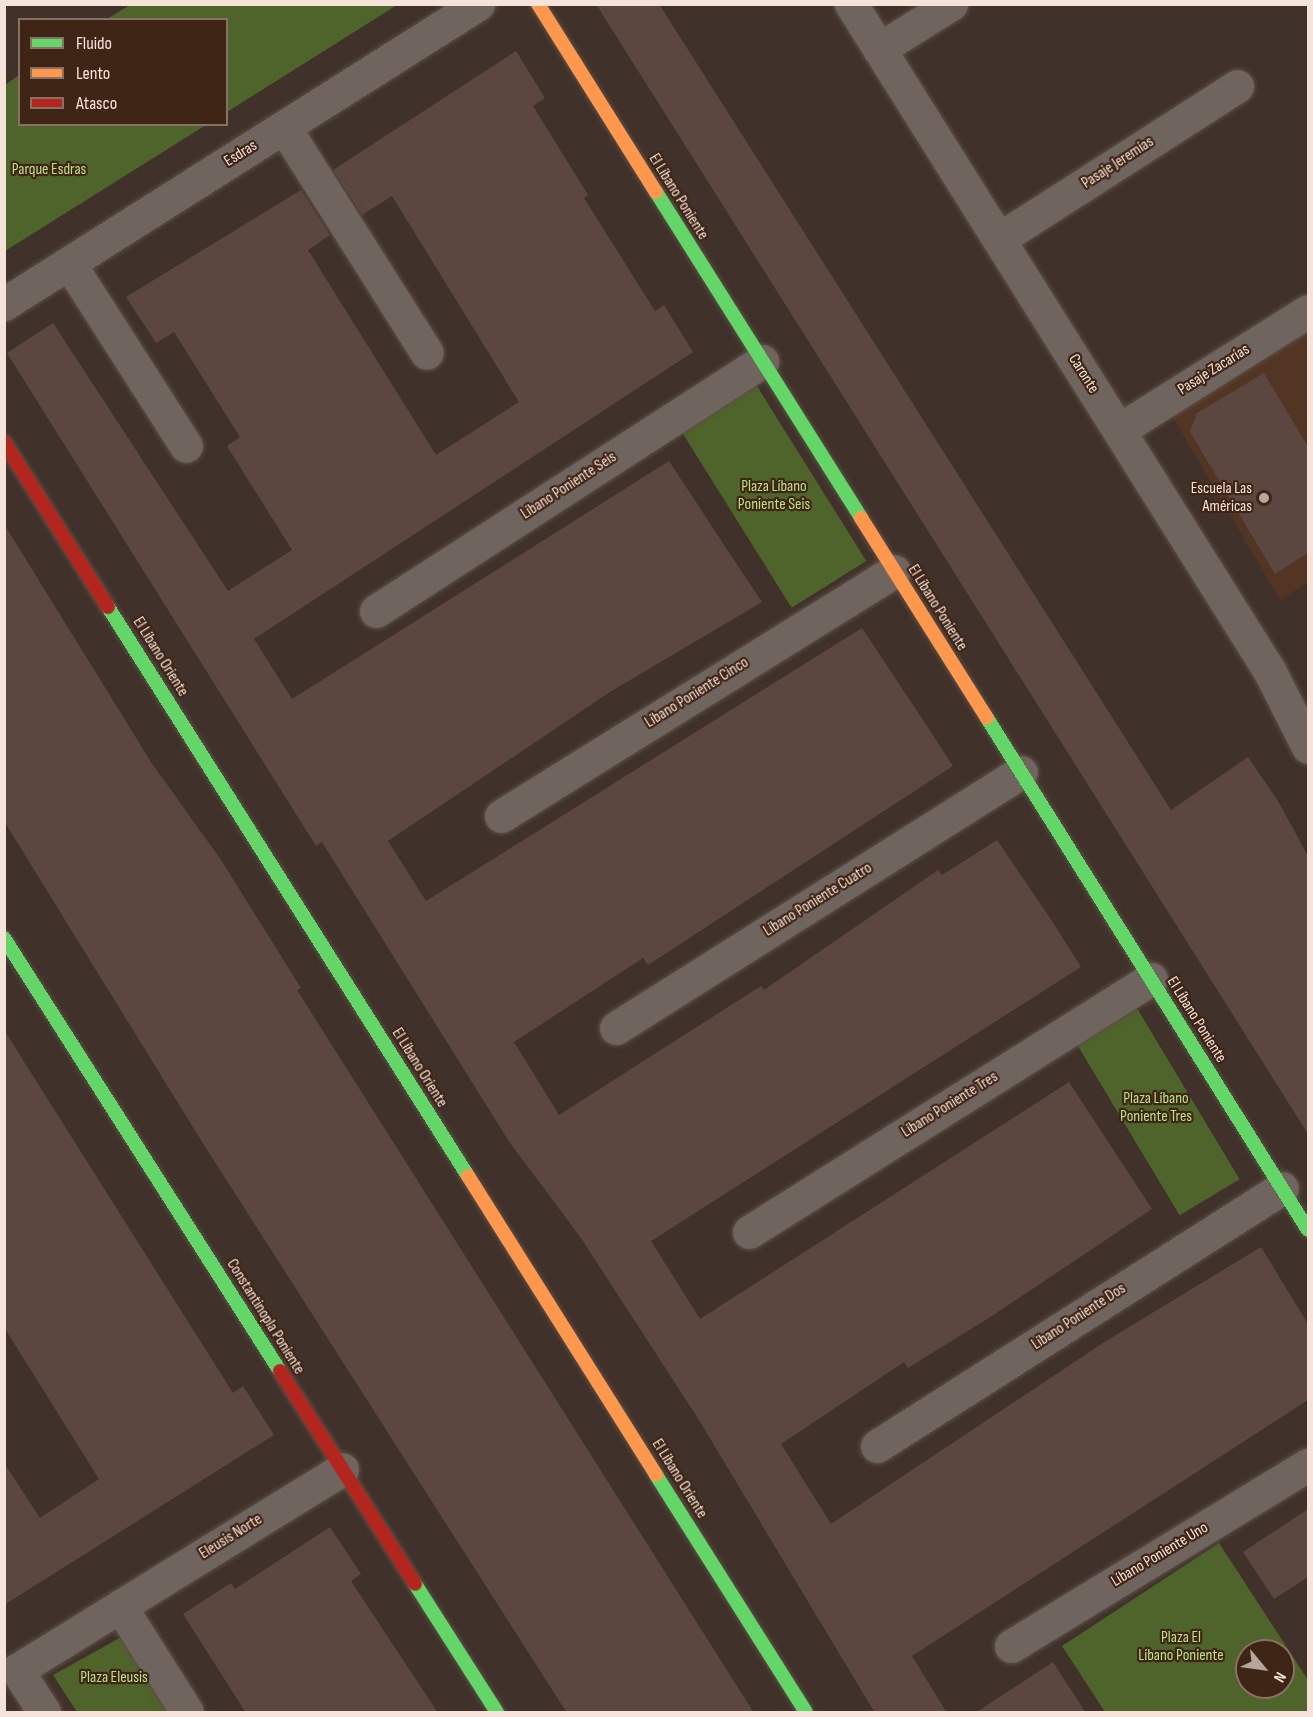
<!DOCTYPE html>
<meta charset="utf-8">
<style>
body{margin:0}
#map{position:relative;width:1313px;height:1717px;overflow:hidden;background:#40322a;font-family:"Sofia Sans Condensed",sans-serif}
div>[style]{position:absolute}
[style*='--x']{left:calc(var(--x)*1px);top:calc(var(--y)*1px);width:calc(var(--w)*1px);rotate:calc(var(--a)*1deg)}
.built>*{inset:0;background:#533523}
.green>*{inset:0;background:#4f642a;transform-origin:0 0}
.building>*{inset:0;background:#5b473f}
.roads{filter:drop-shadow(0 0 2px #5b4f47) drop-shadow(0 0 2px #5b4f47)}
.street>*{height:33px;margin:-16.5px;padding:0 16.5px;transform-origin:16.5px;border-radius:16.5px;background:#70645e}
.fast>*{height:14px;margin:-7px;padding:0 7px;transform-origin:7px;border-radius:7px;background:#63d668}
.slow>*{height:14px;margin:-7px;padding:0 7px;transform-origin:7px;border-radius:7px;background:#ff974d}
.jam>*{height:14px;margin:-7px;padding:0 7px;transform-origin:7px;border-radius:7px;background:#b3261e}
.dots>*{width:16px;height:16px;translate:-50% -50%;box-sizing:border-box;border:3px solid #3f2516;border-radius:50%}
span{translate:-50% -50%;white-space:nowrap;text-align:center;line-height:1.15;-webkit-text-stroke:4.5px #3f2516;paint-order:stroke}
.street-label{font-size:16px;color:#f5e3d9}
.park-label{font-size:16px;color:#b8e281}
.poi-label{font-size:16px;color:#f5e3d9}
.right{translate:-100% -50%;text-align:right}
.frame{position:absolute;inset:0;border:6px solid #f5e3d9;pointer-events:none}
.legend{position:absolute;left:18px;top:18px;width:210px;height:108px;box-sizing:border-box;background:#3f2516;border:2px solid #887164;margin:0;padding:8px 10px;list-style:none;font-size:18px;color:#f5e3d9}
.legend li{display:flex;align-items:center;gap:12px;height:30px}
.legend b{width:30px;border:2px solid #887164}
.north{position:absolute;left:1235px;top:1639px;width:60px;height:60px;box-sizing:border-box;background:#3f2516;border:2px solid #887164;border-radius:50%;rotate:119deg;font-size:16px;font-weight:700;line-height:24px;text-align:center;color:#f5e3d9}
.north::after{content:'';display:block;margin:auto;width:21px;height:27px;background:#b6a59c;clip-path:polygon(50% 0,100% 100%,50% 72%,0 100%)}
</style>
<div id="map">
<div class="built">
<i style="clip-path:polygon(1308px 329px,1308px 582px,1280px 600px,1171px 414px)"></i>
</div>
<div class="green">
<i style="clip-path:polygon(130px 5px,130px 4px,397px 5px,227px 112px,226px 20px,107px 19px)"></i>
<i style="clip-path:polygon(19px 75px,20px 124px,206px 125px,5px 251px,5px 85px)"></i>
<i style="left:755px;top:383px;width:210px;height:88px;rotate:58deg"></i>
<i style="left:1132px;top:1000px;width:209px;height:70px;rotate:59deg"></i>
<i style="clip-path:polygon(evenodd,1219px 1543px,1308px 1680px,1308px 1712px,1105px 1712px,1062px 1646px,1219px 1543px,1247px 1651px,1283px 1651px,1283px 1687px,1247px 1687px,1247px 1651px)"></i>
<i style="clip-path:polygon(125px 1635px,173px 1712px,77px 1712px,53px 1675px)"></i>
</div>
<div class="building">
<i style="clip-path:polygon(596px 4px,659px 4px,1171px 810px,1248px 757px,1278px 801px,1308px 856px,1308px 1134px)"></i>
<i style="clip-path:polygon(516px 51px,545px 98px,533px 106px,588px 195px,584px 198px,655px 311px,664px 305px,693px 352px,254px 639px,292px 699px,669px 461px,730px 554px,762px 602px,610px 692px,388px 841px,426px 901px,862px 628px,923px 720px,953px 766px,648px 965px,643px 958px,514px 1042px,559px 1115px,761px 986px,764px 990px,938px 870px,942px 875px,997px 840px,1052px 921px,1081px 967px,651px 1241px,700px 1319px,1069px 1082px,1152px 1209px,995px 1314px,908px 1368px,904px 1362px,781px 1444px,831px 1524px,1106px 1341px,1261px 1247px,1308px 1324px,1308px 1400px,912px 1656px,947px 1713px,875px 1713px,699px 1420px,581px 1238px,510px 1143px,322px 842px,316px 846px,7px 353px,53px 323px,228px 591px,292px 550px,227px 446px,240px 437px,174px 332px,156px 343px,126px 297px,301px 190px,330px 235px,308px 250px,436px 455px,519px 402px,392px 196px,362px 215px,333px 170px)"></i>
<i style="clip-path:polygon(1264px 373px,1308px 447px,1308px 553px,1275px 574px,1190px 432px,1197px 413px)"></i>
<i style="clip-path:polygon(4px 524px,151px 762px,221px 860px,301px 988px,297px 990px,754px 1713px,567px 1713px,199px 1137px,4px 821px)"></i>
<i style="clip-path:polygon(4px 1030px,233px 1393px,243px 1386px,274px 1435px,4px 1605px,4px 1463px,40px 1518px,99px 1479px,4px 1327px)"></i>
<i style="clip-path:polygon(1308px 1509px,1308px 1577px,1274px 1599px,1243px 1552px)"></i>
<i style="clip-path:polygon(330px 1527px,361px 1574px,351px 1581px,438px 1713px,246px 1713px,183px 1614px,231px 1583px,235px 1589px)"></i>
<i style="clip-path:polygon(1053px 1662px,1086px 1713px,975px 1713px)"></i>
</div>
<div class="roads">
<div class="street">
<i style="--x:851;--y:4;--w:786;--a:57.89"></i>
<i style="--x:1269;--y:670;--w:86;--a:63.1"></i>
<i style="--x:879;--y:49;--w:85;--a:-32"></i>
<i style="--x:284;--y:127;--w:267;--a:57.7"></i>
<i style="--x:999;--y:239;--w:283;--a:-32.7"></i>
<i style="--x:69;--y:263;--w:217;--a:57.4"></i>
<i style="--x:4;--y:304;--w:561;--a:-32.33"></i>
<i style="--x:1119;--y:430;--w:223;--a:-32.2"></i>
<i style="--x:376;--y:611;--w:460;--a:-32.9"></i>
<i style="--x:501;--y:816;--w:463;--a:-31.9"></i>
<i style="--x:616;--y:1028;--w:479;--a:-32.3"></i>
<i style="--x:749;--y:1232;--w:475;--a:-32.2"></i>
<i style="--x:877;--y:1446;--w:480;--a:-32.5"></i>
<i style="--x:120;--y:1606;--w:125;--a:57.7"></i>
<i style="--x:1011;--y:1646;--w:348;--a:-31.4"></i>
<i style="--x:44;--y:1712;--w:50;--a:-122.7"></i>
<i style="--x:17;--y:1670;--w:382;--a:-31.7"></i>
</div>
<div class="fast">
<i style="--x:656;--y:192;--w:385;--a:57.8"></i>
<i style="--x:108;--y:607;--w:673;--a:57.68"></i>
<i style="--x:987;--y:718;--w:604;--a:57.91"></i>
<i style="--x:4;--y:938;--w:513;--a:57.49"></i>
<i style="--x:656;--y:1475;--w:280;--a:57.7"></i>
<i style="--x:415;--y:1584;--w:152;--a:57.4"></i>
</div>
<div class="slow">
<i style="--x:538;--y:4;--w:222;--a:57.9"></i>
<i style="--x:861;--y:518;--w:236;--a:57.8"></i>
<i style="--x:468;--y:1176;--w:353;--a:57.8"></i>
</div>
<div class="jam">
<i style="--x:4;--y:442;--w:195;--a:57.8"></i>
<i style="--x:280;--y:1371;--w:252;--a:57.6"></i>
</div>
</div>
<div class="dots">
<i style="left:1264px;top:498px;background:#b6a59c"></i>
</div>
<div class="street-label">
<span style="left:241px;top:154px;rotate:-32deg">Esdras</span>
<span style="left:1118px;top:163px;rotate:-33deg">Pasaje Jeremías</span>
<span style="left:678px;top:197px;rotate:58deg">El Líbano Poniente</span>
<span style="left:1214px;top:370px;rotate:-32deg">Pasaje Zacarías</span>
<span style="left:1083px;top:374px;rotate:58deg">Caronte</span>
<span style="left:569px;top:486px;rotate:-33deg">Líbano Poniente Seis</span>
<span style="left:937px;top:608px;rotate:58deg">El Líbano Poniente</span>
<span style="left:160px;top:657px;rotate:58deg">El Líbano Oriente</span>
<span style="left:697px;top:693px;rotate:-32deg">Líbano Poniente Cinco</span>
<span style="left:818px;top:900px;rotate:-32deg">Líbano Poniente Cuatro</span>
<span style="left:1196px;top:1020px;rotate:58deg">El Líbano Poniente</span>
<span style="left:419px;top:1068px;rotate:58deg">El Líbano Oriente</span>
<span style="left:950px;top:1105px;rotate:-32deg">Líbano Poniente Tres</span>
<span style="left:265px;top:1317px;rotate:58deg">Constantinopla Poniente</span>
<span style="left:1079px;top:1317px;rotate:-33deg">Líbano Poniente Dos</span>
<span style="left:679px;top:1479px;rotate:58deg">El Líbano Oriente</span>
<span style="left:231px;top:1537px;rotate:-32deg">Eleusis Norte</span>
<span style="left:1160px;top:1555px;rotate:-31deg">Líbano Poniente Uno</span>
</div>
<div class="park-label">
<span style="left:49px;top:170px">Parque Esdras</span>
<span style="left:774px;top:496px">Plaza Líbano<br>Poniente Seis</span>
<span style="left:1156px;top:1108px">Plaza Líbano<br>Poniente Tres</span>
<span style="left:1181px;top:1647px">Plaza El<br>Líbano Poniente</span>
<span style="left:114px;top:1678px">Plaza Eleusis</span>
</div>
<div class="poi-label">
<span class="right" style="left:1252px;top:498px">Escuela Las<br>Américas</span>
</div>
<div class="frame"></div>
<ul class="legend">
<li><b style="height:8px;background:#63d668"></b>Fluido</li>
<li><b style="height:8px;background:#ff974d"></b>Lento</li>
<li><b style="height:8px;background:#b3261e"></b>Atasco</li>
</ul>
<div class="north">N</div>
</div>
